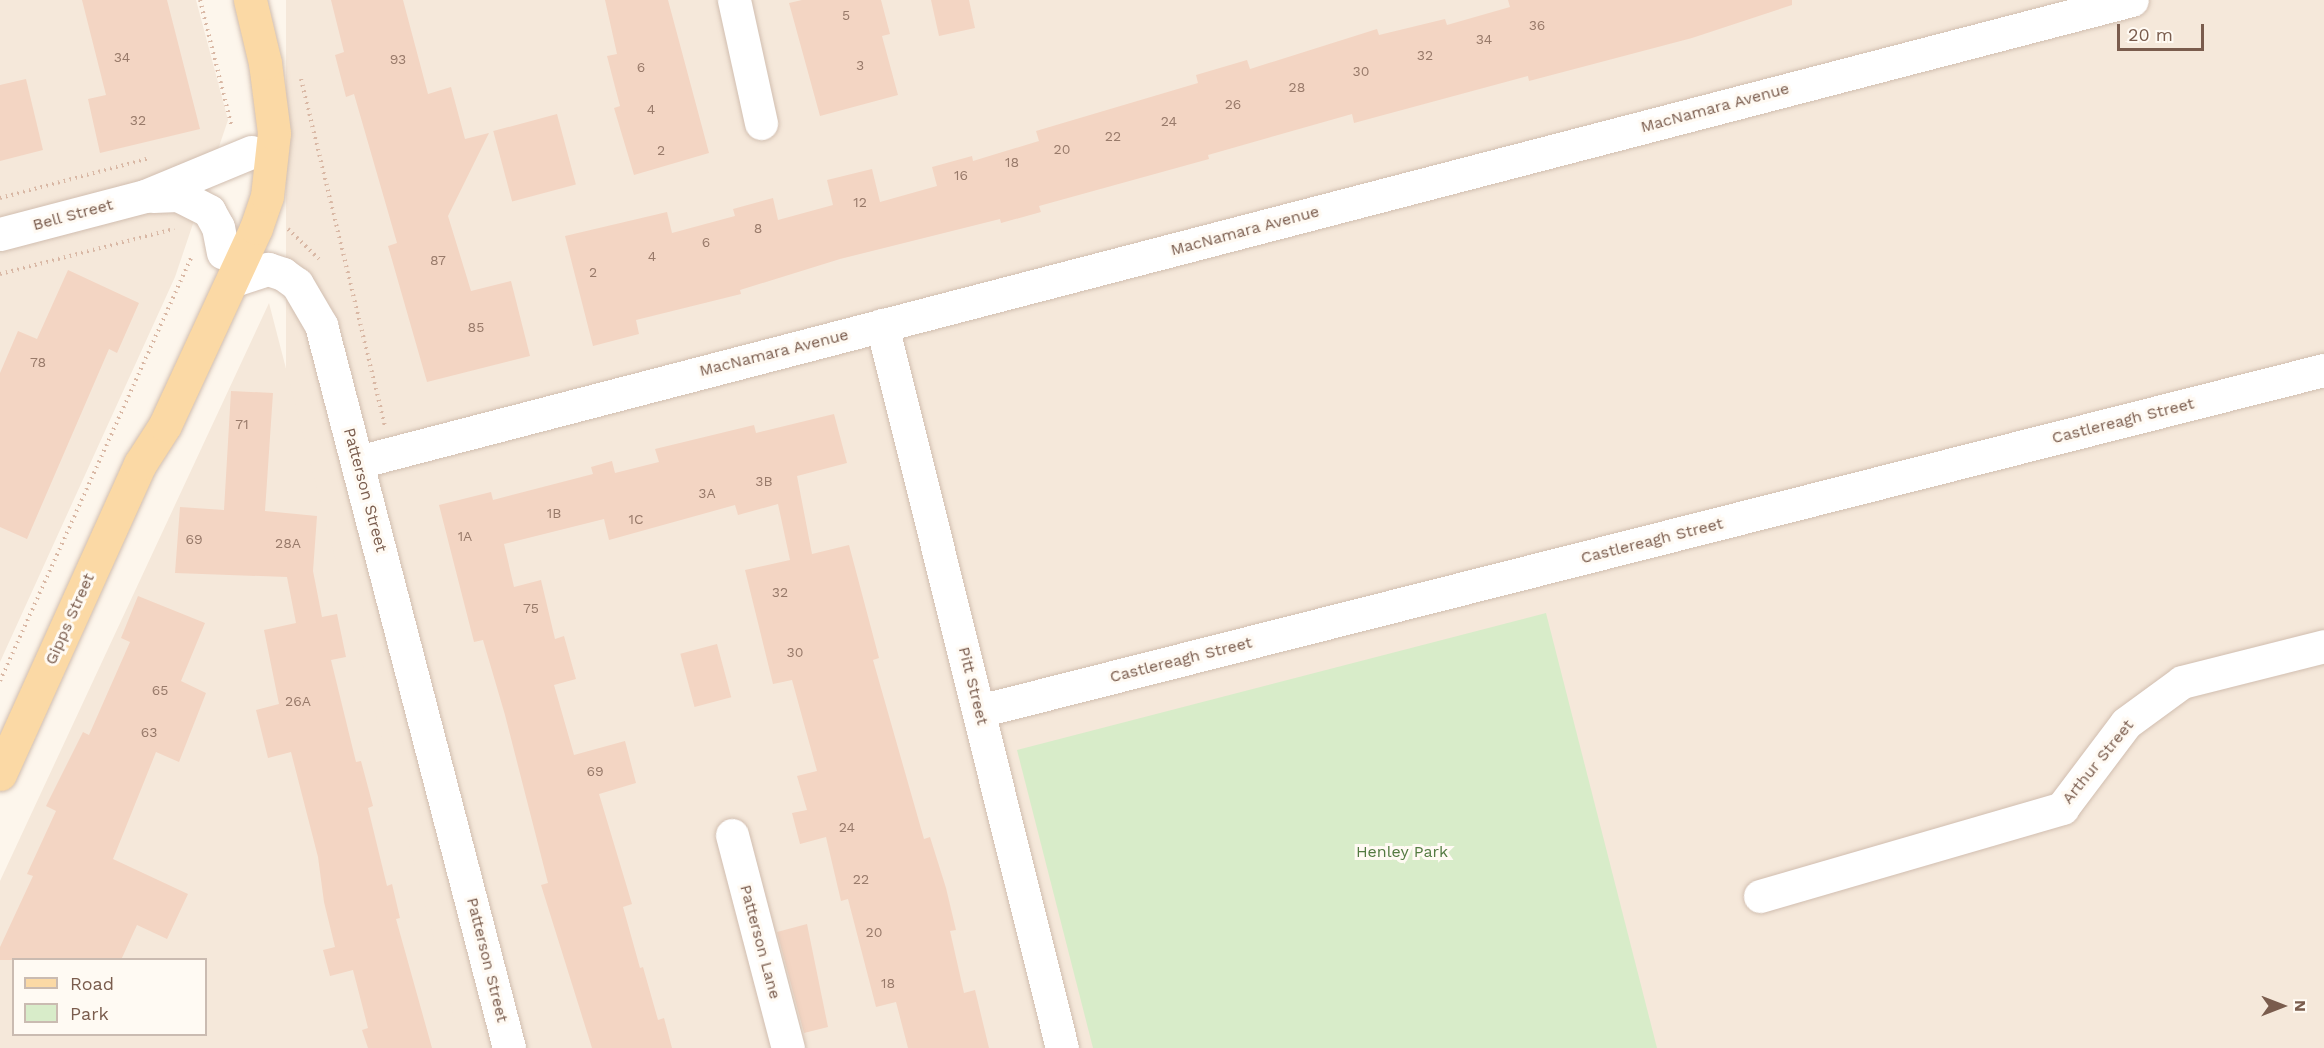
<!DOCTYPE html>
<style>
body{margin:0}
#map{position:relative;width:2324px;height:1048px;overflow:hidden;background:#fdf6ec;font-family:"Work Sans",sans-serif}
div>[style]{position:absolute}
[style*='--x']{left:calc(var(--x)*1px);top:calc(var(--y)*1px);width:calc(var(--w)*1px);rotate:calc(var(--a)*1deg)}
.residential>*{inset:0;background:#f5e8da;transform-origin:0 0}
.green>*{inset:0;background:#d8ecc9}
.building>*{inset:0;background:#f3d5c3;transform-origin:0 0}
.path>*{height:4px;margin-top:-2px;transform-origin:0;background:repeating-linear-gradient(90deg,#d9b8a5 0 1.5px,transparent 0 6px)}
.roads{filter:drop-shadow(0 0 2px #d1beb0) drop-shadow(0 0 2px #d1beb0)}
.minor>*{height:33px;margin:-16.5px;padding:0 16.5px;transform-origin:16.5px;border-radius:16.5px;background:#fff}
.major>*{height:33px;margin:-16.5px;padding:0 16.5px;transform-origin:16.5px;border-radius:16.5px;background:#fbd9a5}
span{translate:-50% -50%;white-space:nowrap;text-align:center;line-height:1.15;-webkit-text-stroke:6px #fffaf3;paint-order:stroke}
.number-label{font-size:14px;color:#987a6a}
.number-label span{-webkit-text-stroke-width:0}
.street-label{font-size:16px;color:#7a5c4d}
.park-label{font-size:16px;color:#537a41}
.legend{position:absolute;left:12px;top:958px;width:195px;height:78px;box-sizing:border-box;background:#fffaf3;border:2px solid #cabbb1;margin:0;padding:8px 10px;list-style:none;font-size:18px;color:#7a5c4d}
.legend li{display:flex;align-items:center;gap:12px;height:30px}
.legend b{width:30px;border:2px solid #cabbb1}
.north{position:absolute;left:2252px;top:976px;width:60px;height:60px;-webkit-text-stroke:4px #fffaf3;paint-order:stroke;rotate:90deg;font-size:16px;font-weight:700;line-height:24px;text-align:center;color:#7a5c4d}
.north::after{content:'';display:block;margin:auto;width:21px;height:27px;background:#7a5c4d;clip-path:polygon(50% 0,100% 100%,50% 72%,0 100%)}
.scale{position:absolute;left:2117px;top:24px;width:87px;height:27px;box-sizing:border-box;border:3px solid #7a5c4d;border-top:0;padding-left:8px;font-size:18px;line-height:21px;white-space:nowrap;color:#7a5c4d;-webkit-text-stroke:4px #fffaf3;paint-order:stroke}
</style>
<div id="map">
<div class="residential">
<i style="clip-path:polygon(0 0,196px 0,228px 120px,175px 277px,0 662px)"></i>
<i style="left:286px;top:0;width:2038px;height:1081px"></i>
<i style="clip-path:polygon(evenodd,269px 303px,462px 1048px,0 1048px,0 881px,269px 303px,14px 960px,206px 960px,206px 1034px,14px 1034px,14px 960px)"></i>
</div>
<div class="green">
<i style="clip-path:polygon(1546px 613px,1657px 1048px,1093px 1048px,1017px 750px)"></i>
</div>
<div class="building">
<i style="clip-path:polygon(82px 0,167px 0,200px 129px,100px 153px,88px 99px,106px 95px)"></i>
<i style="clip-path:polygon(331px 0,403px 0,428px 94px,451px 87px,465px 139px,489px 133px,448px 216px,471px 291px,511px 281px,530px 356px,427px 382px,388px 246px,397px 243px,354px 94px,346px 97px,335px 55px,344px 52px)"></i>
<i style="clip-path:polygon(605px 0,668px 0,709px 153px,634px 175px,614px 108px,620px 106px,607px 56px,617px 54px)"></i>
<i style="clip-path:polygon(802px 0,881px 0,890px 34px,882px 36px,898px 95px,820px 116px,789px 3px)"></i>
<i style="clip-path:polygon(931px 0,969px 0,975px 28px,939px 36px)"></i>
<i style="clip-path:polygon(1508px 0,1792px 0,1792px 5px,1692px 38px,1529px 81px,1528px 76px,1354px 123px,1352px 114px,1278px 135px,1208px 155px,1209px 159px,1039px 206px,1041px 212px,1001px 223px,1000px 219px,840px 259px,740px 290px,741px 294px,636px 320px,639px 334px,593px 346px,565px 236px,667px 212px,672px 233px,735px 216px,733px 209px,773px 198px,778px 220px,833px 205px,827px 180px,872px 169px,880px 202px,937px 186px,932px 167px,972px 156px,973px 161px,1039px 141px,1036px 131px,1198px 83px,1196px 75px,1247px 60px,1250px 69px,1377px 29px,1379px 35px,1445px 19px,1447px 25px,1510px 7px)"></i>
<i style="clip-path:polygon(26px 79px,43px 150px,0 161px,0 85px)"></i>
<i style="left:557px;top:114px;width:73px;height:66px;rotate:75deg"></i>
<i style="clip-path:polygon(68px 270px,139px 303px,117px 353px,109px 349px,27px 539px,0 527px,0 373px,18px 331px,37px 339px)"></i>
<i style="clip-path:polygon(231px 391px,273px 393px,265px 511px,317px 516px,313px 571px,322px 617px,337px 614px,346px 657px,331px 660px,356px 762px,361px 761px,373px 806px,368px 808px,387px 886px,392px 884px,400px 918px,396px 919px,432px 1048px,368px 1048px,362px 1030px,368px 1028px,353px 970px,330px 976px,323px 950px,335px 947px,324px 902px,318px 857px,291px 752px,268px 758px,256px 710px,279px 704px,264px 630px,296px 623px,287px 577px,175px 573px,180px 507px,224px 510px)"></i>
<i style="clip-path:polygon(834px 414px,847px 463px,797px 476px,812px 554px,849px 545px,879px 658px,873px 660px,924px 839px,930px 837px,946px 888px,956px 930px,950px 931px,964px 993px,975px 990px,989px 1048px,908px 1048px,896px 1002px,876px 1007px,848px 899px,841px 901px,826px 837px,800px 844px,792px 813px,807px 810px,797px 776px,817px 771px,792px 680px,773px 684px,745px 570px,790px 560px,778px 504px,738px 515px,735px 505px,609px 540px,604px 519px,504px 544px,514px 587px,541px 580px,555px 639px,564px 636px,576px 679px,554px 685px,574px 755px,625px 741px,636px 783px,599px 794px,632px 904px,623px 907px,640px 968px,643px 967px,658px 1020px,664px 1018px,672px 1048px,592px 1048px,541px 885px,548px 883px,505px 715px,483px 640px,474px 642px,439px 505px,491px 492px,493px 500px,593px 474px,591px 467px,612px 461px,615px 473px,659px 462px,655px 449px,754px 425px,756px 433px)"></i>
<i style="clip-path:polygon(138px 596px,205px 623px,181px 681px,206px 693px,179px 762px,156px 752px,113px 859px,188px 894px,167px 939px,137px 925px,121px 960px,0 960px,0 947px,33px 876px,27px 874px,56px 811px,46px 806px,83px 732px,89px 735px,130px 642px,121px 638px)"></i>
<i style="left:717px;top:644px;width:55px;height:38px;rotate:75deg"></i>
<i style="clip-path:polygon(807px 924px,828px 1027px,804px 1033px,777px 932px)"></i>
</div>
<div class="path">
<i style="--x:200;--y:0;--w:131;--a:75.9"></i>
<i style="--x:301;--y:79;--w:356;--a:76.4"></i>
<i style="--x:0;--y:198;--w:152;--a:-14.9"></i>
<i style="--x:288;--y:229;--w:43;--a:44.1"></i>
<i style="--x:0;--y:274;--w:180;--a:-14.5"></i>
<i style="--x:0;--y:681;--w:467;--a:-65.7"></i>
</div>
<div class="roads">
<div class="minor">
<i style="--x:734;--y:0;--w:126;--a:77.6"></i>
<i style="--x:153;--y:196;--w:25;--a:-2"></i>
<i style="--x:178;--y:195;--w:35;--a:27"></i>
<i style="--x:209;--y:211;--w:18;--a:61"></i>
<i style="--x:218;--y:227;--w:26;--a:79"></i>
<i style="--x:0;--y:234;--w:150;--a:-14.7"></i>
<i style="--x:145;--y:196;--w:115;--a:-22.5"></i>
<i style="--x:234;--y:280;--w:36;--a:-18"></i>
<i style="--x:268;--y:269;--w:16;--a:18"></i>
<i style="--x:283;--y:274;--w:17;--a:36"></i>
<i style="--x:297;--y:284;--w:48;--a:59.7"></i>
<i style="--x:321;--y:325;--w:747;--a:75.42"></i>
<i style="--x:882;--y:325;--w:745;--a:76.02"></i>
<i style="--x:358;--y:462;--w:1833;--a:-14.6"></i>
<i style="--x:979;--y:711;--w:1388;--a:-14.23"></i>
<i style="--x:732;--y:835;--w:220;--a:75.3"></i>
<i style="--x:1760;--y:896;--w:315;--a:-16.2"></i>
<i style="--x:2062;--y:808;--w:106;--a:-53"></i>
<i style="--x:2126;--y:723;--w:69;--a:-36.2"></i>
<i style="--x:2182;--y:682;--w:146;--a:-14.2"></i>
</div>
<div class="major">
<i style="--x:0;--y:774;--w:340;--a:-65.7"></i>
<i style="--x:140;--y:464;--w:46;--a:-57.3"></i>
<i style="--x:165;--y:425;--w:217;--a:-65.2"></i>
<i style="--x:256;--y:228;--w:34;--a:-71"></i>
<i style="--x:267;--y:196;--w:63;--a:-83.7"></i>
<i style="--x:274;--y:133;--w:71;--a:-97.3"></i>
<i style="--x:265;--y:63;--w:65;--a:-103.4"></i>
</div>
</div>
<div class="number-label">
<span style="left:846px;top:15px">5</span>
<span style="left:1537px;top:25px">36</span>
<span style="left:1484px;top:39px">34</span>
<span style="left:1425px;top:55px">32</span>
<span style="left:122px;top:57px">34</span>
<span style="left:398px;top:59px">93</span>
<span style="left:860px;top:65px">3</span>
<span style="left:641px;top:67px">6</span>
<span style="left:1361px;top:71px">30</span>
<span style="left:1297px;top:87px">28</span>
<span style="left:1233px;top:104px">26</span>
<span style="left:651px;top:109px">4</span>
<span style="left:138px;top:120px">32</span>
<span style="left:1169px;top:121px">24</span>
<span style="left:1113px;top:136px">22</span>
<span style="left:1062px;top:149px">20</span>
<span style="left:661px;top:150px">2</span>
<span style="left:1012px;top:162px">18</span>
<span style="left:961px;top:175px">16</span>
<span style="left:860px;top:202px">12</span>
<span style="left:758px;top:228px">8</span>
<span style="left:706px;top:242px">6</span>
<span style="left:652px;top:256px">4</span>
<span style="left:438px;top:260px">87</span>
<span style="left:593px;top:272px">2</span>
<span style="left:476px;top:327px">85</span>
<span style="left:38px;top:362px">78</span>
<span style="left:242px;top:424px">71</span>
<span style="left:764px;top:481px">3B</span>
<span style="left:707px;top:493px">3A</span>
<span style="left:554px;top:513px">1B</span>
<span style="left:636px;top:519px">1C</span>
<span style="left:465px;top:536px">1A</span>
<span style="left:194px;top:539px">69</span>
<span style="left:288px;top:543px">28A</span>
<span style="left:780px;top:592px">32</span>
<span style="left:531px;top:608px">75</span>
<span style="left:795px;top:652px">30</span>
<span style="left:160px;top:690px">65</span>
<span style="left:298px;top:701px">26A</span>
<span style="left:149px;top:732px">63</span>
<span style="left:595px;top:771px">69</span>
<span style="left:847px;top:827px">24</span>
<span style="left:861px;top:879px">22</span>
<span style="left:874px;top:932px">20</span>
<span style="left:888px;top:983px">18</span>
</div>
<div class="street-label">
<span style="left:1715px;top:108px;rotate:-15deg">MacNamara Avenue</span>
<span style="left:73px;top:215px;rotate:-15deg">Bell Street</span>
<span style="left:1245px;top:231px;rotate:-15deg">MacNamara Avenue</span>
<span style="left:774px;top:353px;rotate:-14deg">MacNamara Avenue</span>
<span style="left:2123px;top:421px;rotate:-14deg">Castlereagh Street</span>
<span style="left:365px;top:490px;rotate:75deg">Patterson Street</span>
<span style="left:1652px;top:541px;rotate:-14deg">Castlereagh Street</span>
<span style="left:70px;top:619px;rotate:-66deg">Gipps Street</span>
<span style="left:1181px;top:660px;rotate:-14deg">Castlereagh Street</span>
<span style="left:973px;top:686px;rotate:76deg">Pitt Street</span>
<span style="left:2098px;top:762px;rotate:-51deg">Arthur Street</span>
<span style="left:760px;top:942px;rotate:75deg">Patterson Lane</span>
<span style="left:487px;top:960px;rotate:76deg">Patterson Street</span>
</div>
<div class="park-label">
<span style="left:1402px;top:852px">Henley Park</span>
</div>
<ul class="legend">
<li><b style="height:8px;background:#fbd9a5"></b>Road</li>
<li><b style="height:16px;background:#d8ecc9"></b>Park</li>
</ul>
<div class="north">N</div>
<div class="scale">20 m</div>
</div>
